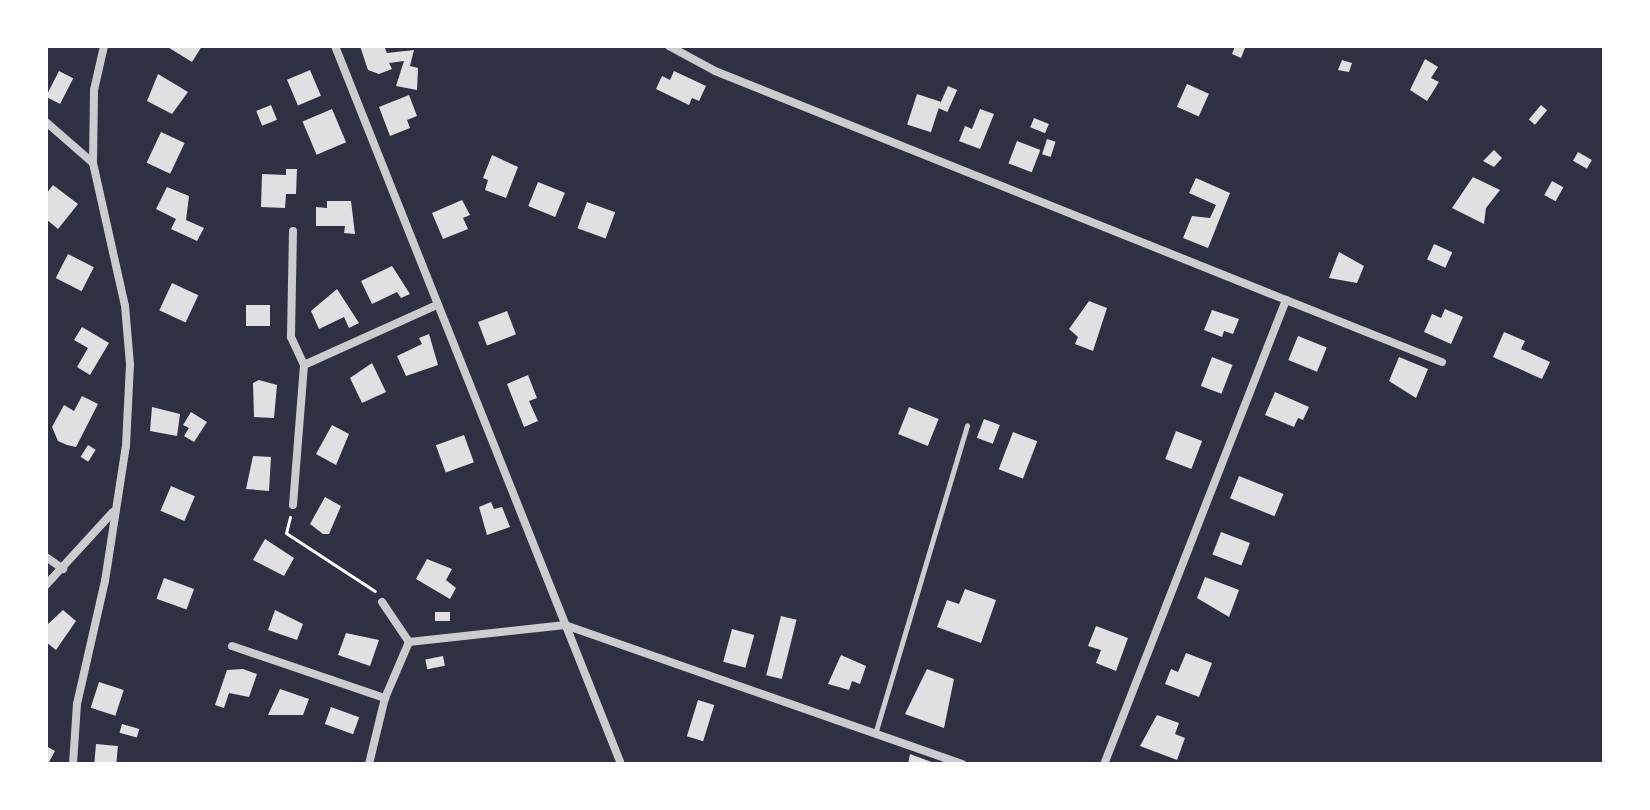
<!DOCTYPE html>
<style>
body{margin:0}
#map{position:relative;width:1650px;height:810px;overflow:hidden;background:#2d3142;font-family:"Fira Sans Condensed",sans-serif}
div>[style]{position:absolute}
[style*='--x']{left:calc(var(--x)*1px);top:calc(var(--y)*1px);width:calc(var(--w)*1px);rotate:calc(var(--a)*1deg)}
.building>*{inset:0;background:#e0e0e3;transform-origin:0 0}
.path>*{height:3px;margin:-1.5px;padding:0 1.5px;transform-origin:1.5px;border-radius:1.5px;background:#fff}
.service>*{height:5px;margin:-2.5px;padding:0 2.5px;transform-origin:2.5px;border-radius:2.5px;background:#caccd0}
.minor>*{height:8px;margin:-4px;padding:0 4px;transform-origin:4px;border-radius:4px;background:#caccd0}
span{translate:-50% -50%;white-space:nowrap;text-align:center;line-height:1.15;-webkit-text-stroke:6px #fff;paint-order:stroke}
.frame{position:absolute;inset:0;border:48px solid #fff;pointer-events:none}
</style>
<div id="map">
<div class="building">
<i style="clip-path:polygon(166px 46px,202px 46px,192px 62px)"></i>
<i style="clip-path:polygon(360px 46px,384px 46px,387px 53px,414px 50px,410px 66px,418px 68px,417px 90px,396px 86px,404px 61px,389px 63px,392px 69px,379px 74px,368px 70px)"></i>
<i style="clip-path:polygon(1235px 46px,1245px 48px,1241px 58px,1232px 54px)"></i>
<i style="clip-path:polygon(1425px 59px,1438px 67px,1431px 78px,1439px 82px,1427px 101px,1410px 90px)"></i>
<i style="clip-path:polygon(1342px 60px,1352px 63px,1349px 72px,1338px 70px)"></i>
<i style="left:310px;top:70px;width:28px;height:25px;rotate:67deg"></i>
<i style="left:59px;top:71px;width:16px;height:29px;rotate:27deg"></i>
<i style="clip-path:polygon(674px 71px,706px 86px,699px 101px,692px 98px,689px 105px,656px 89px,662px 76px,670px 80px)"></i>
<i style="clip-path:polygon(158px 74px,188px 92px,172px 114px,147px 101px)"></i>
<i style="left:1187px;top:84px;width:24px;height:25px;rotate:24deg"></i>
<i style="left:948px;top:86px;width:10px;height:24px;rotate:24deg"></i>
<i style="left:917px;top:94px;width:25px;height:32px;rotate:18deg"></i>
<i style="clip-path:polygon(409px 95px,417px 116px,407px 120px,410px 128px,390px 136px,379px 107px)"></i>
<i style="left:271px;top:105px;width:16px;height:16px;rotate:68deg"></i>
<i style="left:1541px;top:105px;width:8px;height:19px;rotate:40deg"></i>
<i style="left:332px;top:109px;width:36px;height:32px;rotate:67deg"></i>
<i style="clip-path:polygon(980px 109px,994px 114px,980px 149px,959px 141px,965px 126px,972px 129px)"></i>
<i style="left:1034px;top:118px;width:16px;height:10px;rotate:22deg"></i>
<i style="left:161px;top:132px;width:26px;height:34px;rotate:25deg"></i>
<i style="left:1047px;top:139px;width:9px;height:16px;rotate:18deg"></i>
<i style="left:1017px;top:141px;width:25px;height:24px;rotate:21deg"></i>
<i style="clip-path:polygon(1494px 150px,1502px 158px,1494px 167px,1483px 161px)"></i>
<i style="left:1578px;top:152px;width:16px;height:10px;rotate:30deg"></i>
<i style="clip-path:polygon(492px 155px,518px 167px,506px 198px,485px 190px,488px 180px,483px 178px)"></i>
<i style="clip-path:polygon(286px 169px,297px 169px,296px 194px,286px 194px,285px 208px,261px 207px,262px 174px,286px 175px)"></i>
<i style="clip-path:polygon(1473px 177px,1500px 190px,1486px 208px,1484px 224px,1452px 208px)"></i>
<i style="clip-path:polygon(1196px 178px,1230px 193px,1208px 248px,1183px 238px,1192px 216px,1210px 218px,1216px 205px,1189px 193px)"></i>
<i style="left:1552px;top:181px;width:13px;height:16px;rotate:29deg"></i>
<i style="left:538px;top:182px;width:29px;height:26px;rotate:22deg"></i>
<i style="clip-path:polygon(53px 185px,78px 204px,58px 229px,46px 219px,46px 194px)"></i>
<i style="clip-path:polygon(167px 187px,189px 196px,186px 220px,204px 228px,197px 241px,171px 229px,176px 219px,156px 209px)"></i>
<i style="clip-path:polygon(462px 200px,470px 215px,463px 218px,468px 229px,443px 239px,432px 213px)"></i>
<i style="clip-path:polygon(327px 201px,351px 201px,355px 234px,344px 233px,345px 226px,316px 226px,316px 207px,327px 208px)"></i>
<i style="left:587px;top:202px;width:30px;height:28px;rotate:20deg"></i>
<i style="left:1434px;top:244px;width:20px;height:17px;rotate:24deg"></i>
<i style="clip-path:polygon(1339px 252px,1364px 266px,1357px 283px,1329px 278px)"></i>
<i style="left:68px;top:254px;width:29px;height:27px;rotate:27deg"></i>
<i style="clip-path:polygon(392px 266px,410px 294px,401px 298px,397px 292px,372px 304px,361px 281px)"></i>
<i style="left:172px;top:283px;width:29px;height:30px;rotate:25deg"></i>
<i style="clip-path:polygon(337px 289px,359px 323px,349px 328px,344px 317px,319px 329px,311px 311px)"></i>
<i style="clip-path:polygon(1089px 301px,1107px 308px,1093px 351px,1075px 344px,1078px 337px,1069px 329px)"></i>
<i style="left:246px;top:305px;width:24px;height:21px"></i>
<i style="clip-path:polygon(1445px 309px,1463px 317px,1451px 344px,1424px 332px,1432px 314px,1441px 318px)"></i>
<i style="clip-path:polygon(1212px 310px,1239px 319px,1233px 334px,1224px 331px,1222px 337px,1204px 330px)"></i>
<i style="left:507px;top:311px;width:25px;height:31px;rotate:69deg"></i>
<i style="clip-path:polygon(82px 327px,109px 343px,90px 375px,77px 367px,88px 348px,74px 340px)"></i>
<i style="clip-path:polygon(1504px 332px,1525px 341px,1521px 349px,1550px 362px,1542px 379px,1493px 357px)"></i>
<i style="clip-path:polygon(429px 334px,438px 365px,406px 376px,397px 356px,422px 344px,419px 338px)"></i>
<i style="left:1298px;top:336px;width:31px;height:26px;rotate:22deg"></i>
<i style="left:1212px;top:357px;width:22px;height:31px;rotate:21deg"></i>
<i style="clip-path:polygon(1399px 357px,1428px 369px,1416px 398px,1389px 381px)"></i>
<i style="clip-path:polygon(372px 363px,386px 392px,362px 403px,350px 378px)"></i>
<i style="clip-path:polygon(528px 375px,537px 398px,529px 401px,538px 421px,524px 427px,507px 384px)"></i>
<i style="clip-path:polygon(259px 380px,277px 385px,274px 418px,254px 417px,253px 383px)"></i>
<i style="clip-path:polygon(1275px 392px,1309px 407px,1303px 420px,1298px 418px,1294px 427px,1265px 415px)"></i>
<i style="clip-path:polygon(82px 396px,98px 404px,76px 447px,67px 445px,58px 441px,52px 427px,64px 405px,74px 411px)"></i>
<i style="clip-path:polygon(152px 407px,180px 414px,177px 436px,150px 431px)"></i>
<i style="left:909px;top:407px;width:32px;height:29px;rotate:22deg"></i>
<i style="clip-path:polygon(191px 412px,207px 422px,194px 442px,184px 436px,189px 428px,183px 425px)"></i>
<i style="left:984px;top:419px;width:17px;height:20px;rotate:21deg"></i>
<i style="clip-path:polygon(332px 425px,349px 434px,336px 465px,316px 454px)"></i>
<i style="left:1176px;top:431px;width:28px;height:30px;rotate:21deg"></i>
<i style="left:1013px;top:432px;width:26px;height:40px;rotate:21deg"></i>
<i style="left:464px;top:435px;width:29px;height:30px;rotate:70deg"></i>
<i style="left:88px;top:445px;width:9px;height:14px;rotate:32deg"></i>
<i style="clip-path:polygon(253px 456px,271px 457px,269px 491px,246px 489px)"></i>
<i style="left:1239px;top:476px;width:48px;height:24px;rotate:22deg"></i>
<i style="left:171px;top:486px;width:26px;height:27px;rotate:23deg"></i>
<i style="clip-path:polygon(325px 497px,341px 506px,329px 534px,323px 534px,310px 524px)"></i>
<i style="clip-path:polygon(491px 502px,494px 509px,502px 507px,510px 527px,487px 535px,479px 507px)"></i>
<i style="left:1221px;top:532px;width:31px;height:24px;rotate:21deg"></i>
<i style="clip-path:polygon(265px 539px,294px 558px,284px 576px,253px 560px)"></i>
<i style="clip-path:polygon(427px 559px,452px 569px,446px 580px,456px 588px,450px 599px,416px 579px)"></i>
<i style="clip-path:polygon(1205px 577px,1239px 590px,1229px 617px,1197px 598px)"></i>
<i style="left:164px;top:578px;width:32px;height:22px;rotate:20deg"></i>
<i style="clip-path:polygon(965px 589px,996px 600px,981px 643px,937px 627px,947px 600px,959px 604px)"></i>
<i style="clip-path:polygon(63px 610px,76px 621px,56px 650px,46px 642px,46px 626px)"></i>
<i style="clip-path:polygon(275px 610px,303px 624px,297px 640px,268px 630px)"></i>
<i style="left:435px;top:612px;width:15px;height:9px"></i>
<i style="left:781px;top:616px;width:16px;height:61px;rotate:14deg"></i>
<i style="clip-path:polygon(1096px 626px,1128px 638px,1116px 671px,1096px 663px,1101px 650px,1088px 646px)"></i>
<i style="left:732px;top:629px;width:23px;height:34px;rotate:15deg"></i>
<i style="clip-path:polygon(346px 633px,379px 640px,370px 666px,338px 655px)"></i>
<i style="clip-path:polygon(1186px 653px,1212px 663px,1199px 697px,1165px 684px,1171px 669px,1178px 672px)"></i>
<i style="clip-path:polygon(841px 655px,866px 666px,860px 684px,852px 681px,849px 690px,828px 684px)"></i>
<i style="left:443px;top:656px;width:10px;height:18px;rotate:79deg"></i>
<i style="clip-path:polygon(243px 669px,257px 674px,249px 697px,229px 693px,224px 708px,215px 705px,227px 670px)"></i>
<i style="clip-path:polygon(927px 669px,954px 679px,944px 728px,905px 714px)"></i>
<i style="left:99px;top:682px;width:26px;height:27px;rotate:18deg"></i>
<i style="clip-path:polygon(280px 689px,309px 699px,303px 715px,268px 715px)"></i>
<i style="left:698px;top:700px;width:17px;height:38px;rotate:17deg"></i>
<i style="left:331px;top:707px;width:30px;height:18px;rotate:20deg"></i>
<i style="clip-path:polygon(1157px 715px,1179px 723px,1175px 734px,1185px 738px,1177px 760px,1140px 746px)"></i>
<i style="left:122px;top:724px;width:18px;height:9px;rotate:16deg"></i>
<i style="left:96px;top:744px;width:22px;height:20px;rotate:5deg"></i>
<i style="clip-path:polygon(46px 746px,55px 751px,48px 764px,46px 764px)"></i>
<i style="clip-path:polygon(910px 754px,937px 764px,908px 764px)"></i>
</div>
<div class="path">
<i style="--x:290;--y:517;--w:16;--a:104"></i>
<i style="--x:286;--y:533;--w:106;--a:33.1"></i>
</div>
<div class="service">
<i style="--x:875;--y:734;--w:322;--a:-73.4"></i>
</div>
<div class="minor">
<i style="--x:335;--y:46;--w:773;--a:68.28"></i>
<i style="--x:669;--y:46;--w:52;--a:28.5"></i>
<i style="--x:715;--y:71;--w:615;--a:21.85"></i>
<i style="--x:1286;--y:300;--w:498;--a:111.4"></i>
<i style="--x:46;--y:122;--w:62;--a:41.1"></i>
<i style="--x:293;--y:231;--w:106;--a:91.1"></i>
<i style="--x:291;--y:337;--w:31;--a:65"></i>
<i style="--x:304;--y:365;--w:146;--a:-24.3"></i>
<i style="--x:1286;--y:300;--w:168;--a:21.7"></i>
<i style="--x:293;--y:505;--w:140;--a:-85.5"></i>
<i style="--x:46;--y:557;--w:21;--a:35"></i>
<i style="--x:46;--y:585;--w:99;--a:-47.5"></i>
<i style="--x:382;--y:602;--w:48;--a:56"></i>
<i style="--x:232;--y:646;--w:162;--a:18.8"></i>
<i style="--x:73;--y:764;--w:60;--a:-86.2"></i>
<i style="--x:77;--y:704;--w:126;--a:-77.2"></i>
<i style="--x:105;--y:581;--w:137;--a:-81.2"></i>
<i style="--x:126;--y:446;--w:82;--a:-87.2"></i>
<i style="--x:130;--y:364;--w:58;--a:-94.9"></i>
<i style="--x:125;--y:306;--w:147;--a:-102.6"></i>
<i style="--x:93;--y:163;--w:73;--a:-89.2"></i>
<i style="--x:94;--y:90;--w:45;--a:-77.2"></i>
<i style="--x:369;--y:764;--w:68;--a:-76.4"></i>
<i style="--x:385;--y:698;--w:61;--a:-66.8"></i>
<i style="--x:409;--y:642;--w:157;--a:-6.2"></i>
<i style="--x:565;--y:625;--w:421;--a:19.3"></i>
</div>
<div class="frame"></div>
</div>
